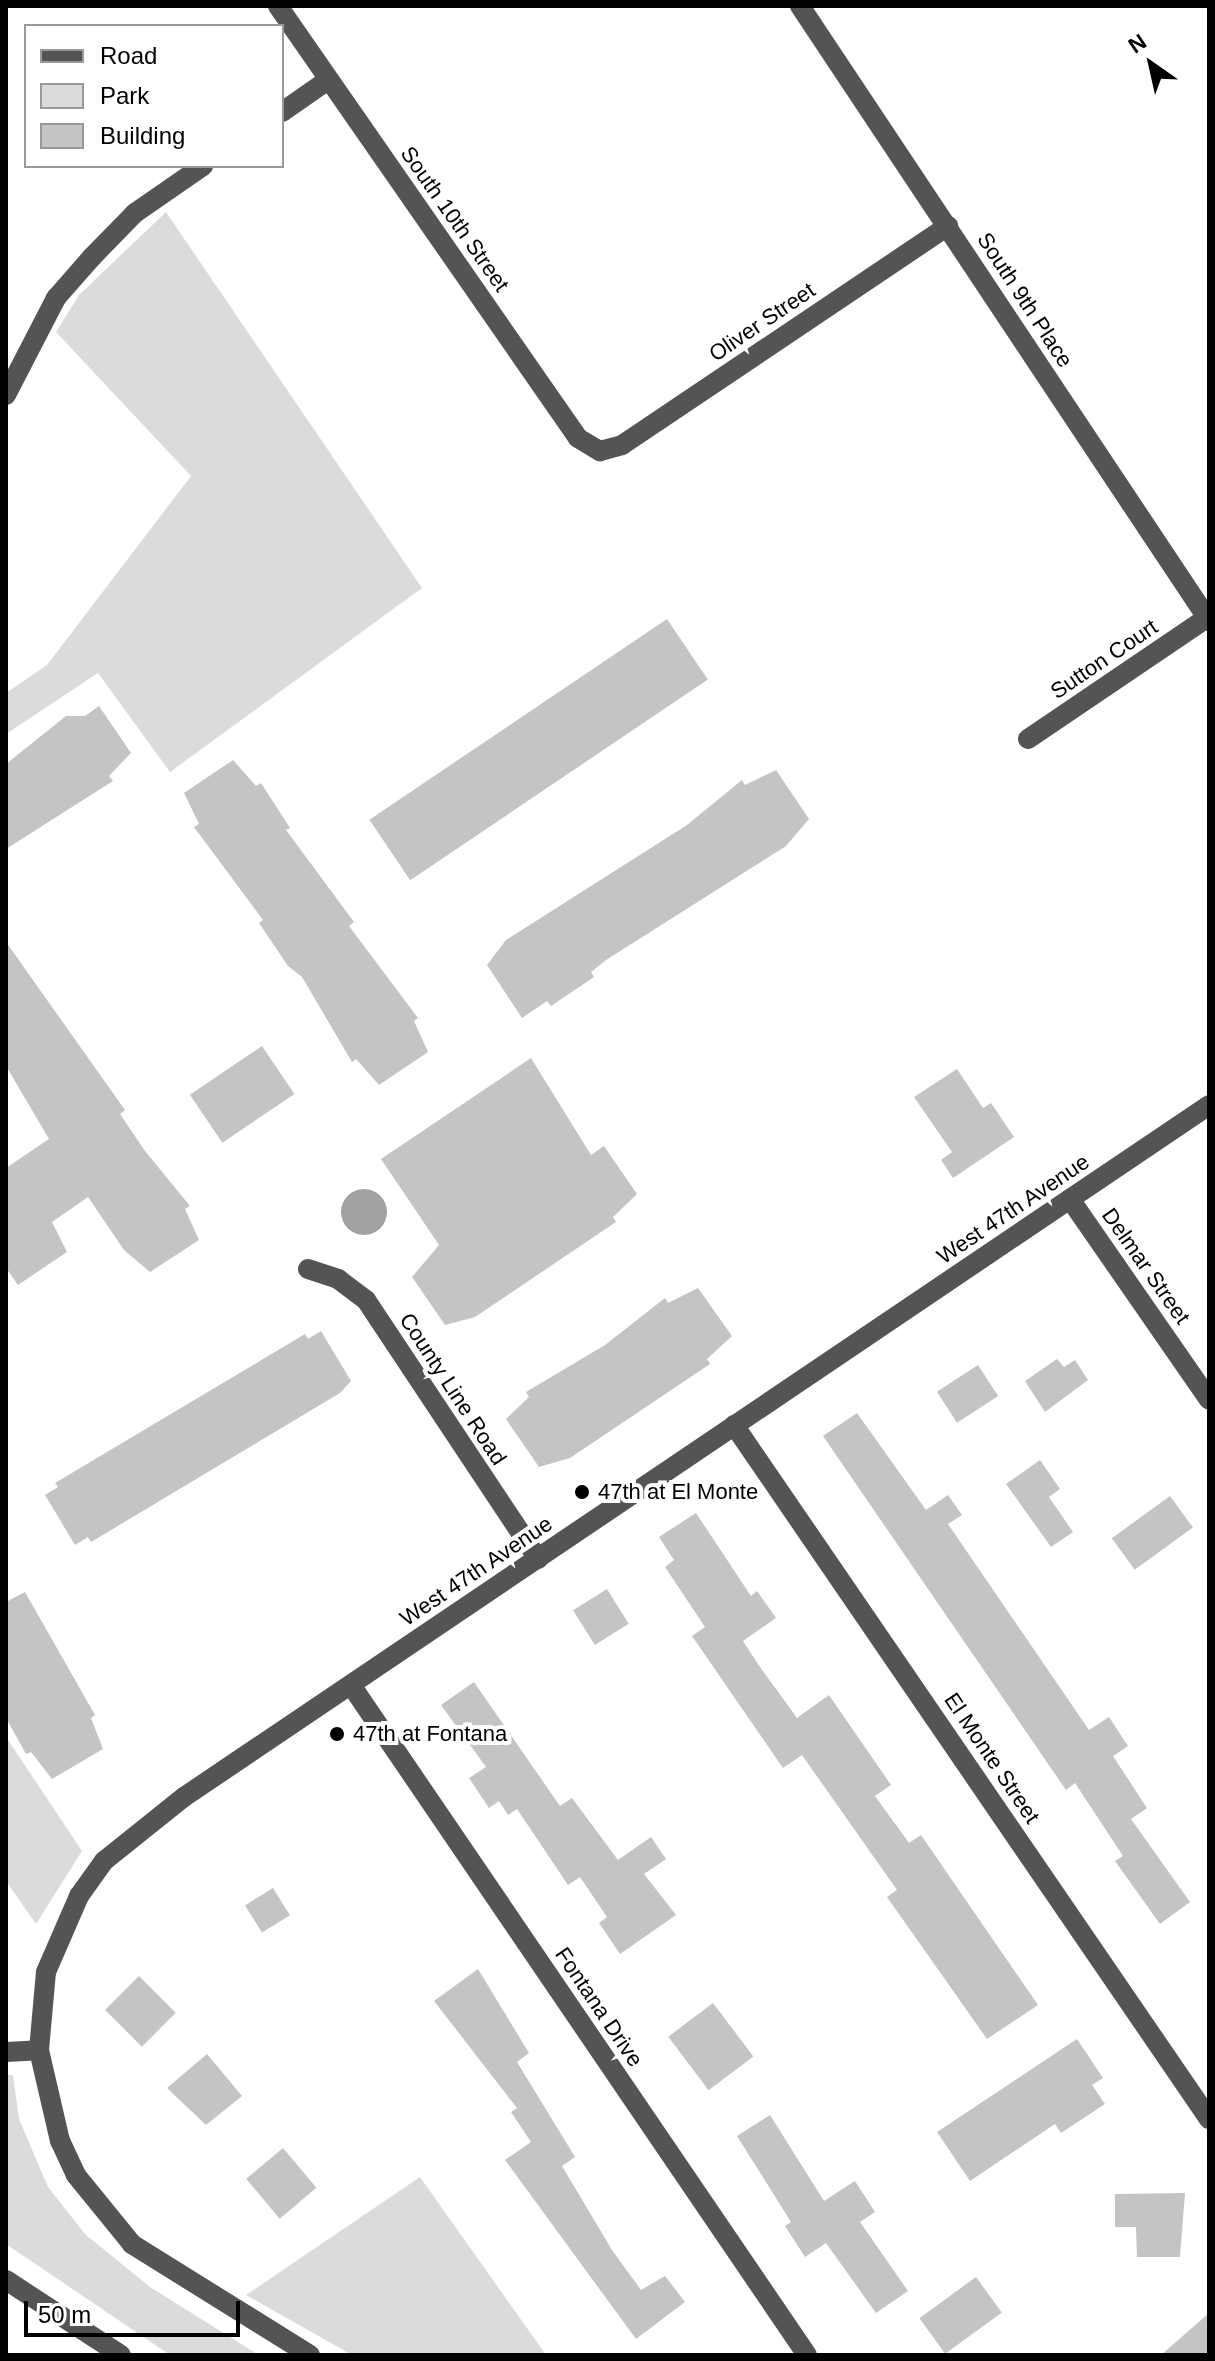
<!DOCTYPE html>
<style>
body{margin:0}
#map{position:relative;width:1215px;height:2361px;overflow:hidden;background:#fff;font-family:Helvetica,sans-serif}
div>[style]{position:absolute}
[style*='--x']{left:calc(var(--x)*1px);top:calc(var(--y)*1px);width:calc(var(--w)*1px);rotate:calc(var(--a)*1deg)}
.green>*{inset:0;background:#dbdbdb}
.water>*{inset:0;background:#a2a2a2}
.round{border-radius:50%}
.building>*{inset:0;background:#c4c4c4;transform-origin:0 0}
.minor>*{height:20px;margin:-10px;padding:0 10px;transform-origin:10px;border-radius:10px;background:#545454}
.dots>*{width:22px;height:22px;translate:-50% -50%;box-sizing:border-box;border:4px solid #fff;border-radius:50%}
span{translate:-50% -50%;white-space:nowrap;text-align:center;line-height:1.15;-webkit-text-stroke:8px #fff;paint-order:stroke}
.street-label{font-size:22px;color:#000}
.poi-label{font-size:22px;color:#000}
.left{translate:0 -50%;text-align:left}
.frame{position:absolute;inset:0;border:8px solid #000;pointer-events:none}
.legend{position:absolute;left:24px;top:24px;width:260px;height:144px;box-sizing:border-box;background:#fff;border:2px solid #999;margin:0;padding:10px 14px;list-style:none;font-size:24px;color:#000}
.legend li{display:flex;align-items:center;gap:16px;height:40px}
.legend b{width:40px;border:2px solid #999}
.north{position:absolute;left:1111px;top:24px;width:80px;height:80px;-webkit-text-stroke:6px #fff;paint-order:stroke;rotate:326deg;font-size:22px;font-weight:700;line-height:32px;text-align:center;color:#000}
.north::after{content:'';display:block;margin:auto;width:28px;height:36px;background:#000;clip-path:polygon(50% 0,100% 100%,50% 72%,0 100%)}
.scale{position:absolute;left:24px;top:2301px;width:216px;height:36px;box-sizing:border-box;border:4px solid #000;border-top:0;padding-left:10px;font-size:24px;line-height:28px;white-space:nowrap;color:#000;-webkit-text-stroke:6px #fff;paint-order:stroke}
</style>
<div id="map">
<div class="green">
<i style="clip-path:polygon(166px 212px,422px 588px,170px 772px,98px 673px,6px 734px,6px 693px,47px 665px,191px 476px,56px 332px,79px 295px)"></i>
<i style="clip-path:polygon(6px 1737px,82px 1851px,36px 1924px,6px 1881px)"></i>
<i style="clip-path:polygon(6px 2075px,13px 2075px,19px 2119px,48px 2187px,85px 2234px,150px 2287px,259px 2355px,170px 2355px,6px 2244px)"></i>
<i style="clip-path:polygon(420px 2177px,546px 2355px,352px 2355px,246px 2295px)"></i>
</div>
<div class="water">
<i class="round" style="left:341px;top:1189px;width:46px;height:46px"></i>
</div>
<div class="building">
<i style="left:667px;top:619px;width:73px;height:359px;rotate:56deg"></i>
<i style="clip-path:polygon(99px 706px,131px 753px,109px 776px,113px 781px,6px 849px,6px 764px,66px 716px,85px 716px)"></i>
<i style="clip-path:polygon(233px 760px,256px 786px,261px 783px,290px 828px,286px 830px,354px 922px,349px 926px,418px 1018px,414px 1021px,428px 1052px,379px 1085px,356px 1059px,352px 1062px,302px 977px,288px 966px,259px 923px,263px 920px,194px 827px,199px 824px,184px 793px)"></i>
<i style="clip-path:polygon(776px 770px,809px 819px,786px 846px,606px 960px,591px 972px,594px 977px,551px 1006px,547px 1001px,522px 1018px,487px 965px,506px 940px,687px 825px,742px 780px,745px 785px)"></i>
<i style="clip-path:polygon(6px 942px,125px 1110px,120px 1114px,145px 1151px,190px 1206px,185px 1209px,199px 1240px,150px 1272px,124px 1250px,88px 1197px,52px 1222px,67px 1252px,18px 1285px,6px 1268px,6px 1168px,49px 1139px,6px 1066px)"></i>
<i style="left:262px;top:1046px;width:58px;height:87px;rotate:56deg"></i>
<i style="clip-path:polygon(531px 1058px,591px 1155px,604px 1146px,637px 1194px,613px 1217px,616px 1222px,475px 1317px,445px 1325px,412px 1277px,439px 1245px,381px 1159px)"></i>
<i style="clip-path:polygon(957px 1069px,983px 1108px,991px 1103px,1014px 1137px,953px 1178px,941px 1160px,952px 1152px,914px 1097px)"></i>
<i style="clip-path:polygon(698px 1288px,732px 1336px,707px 1359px,710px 1364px,570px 1458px,539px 1467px,506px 1419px,529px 1397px,526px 1392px,605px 1345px,665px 1298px,668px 1303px)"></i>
<i style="clip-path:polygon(321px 1331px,351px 1381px,340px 1393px,91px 1542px,88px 1537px,75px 1545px,45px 1495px,58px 1487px,55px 1483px,305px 1334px,308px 1339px)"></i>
<i style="clip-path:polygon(1057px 1359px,1064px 1367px,1075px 1360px,1088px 1380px,1045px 1412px,1025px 1381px)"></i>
<i style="left:978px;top:1365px;width:37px;height:49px;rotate:57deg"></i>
<i style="clip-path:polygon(857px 1413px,926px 1510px,948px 1495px,962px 1515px,948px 1524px,1089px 1730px,1109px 1717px,1128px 1746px,1113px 1756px,1147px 1808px,1131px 1819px,1190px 1902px,1160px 1924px,1115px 1861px,1123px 1856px,1075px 1783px,1066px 1790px,823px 1436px)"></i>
<i style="clip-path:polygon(1040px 1460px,1060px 1489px,1049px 1497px,1073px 1532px,1051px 1547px,1006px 1484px)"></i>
<i style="left:1170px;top:1496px;width:39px;height:72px;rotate:54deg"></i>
<i style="clip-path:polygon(696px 1513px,751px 1596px,757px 1591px,776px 1618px,743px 1641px,760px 1667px,797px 1718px,829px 1695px,891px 1785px,875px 1796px,909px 1843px,921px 1835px,1038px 2005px,987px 2039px,887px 1897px,897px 1890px,802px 1755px,783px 1768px,692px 1636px,705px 1627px,665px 1567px,674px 1560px,659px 1537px)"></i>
<i style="left:607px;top:1589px;width:41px;height:40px;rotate:58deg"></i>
<i style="clip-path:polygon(25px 1592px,95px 1715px,91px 1718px,103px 1749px,52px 1779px,31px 1752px,26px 1754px,6px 1718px,6px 1602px)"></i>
<i style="clip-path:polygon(474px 1682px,560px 1806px,572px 1798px,618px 1860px,651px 1837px,666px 1859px,644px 1874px,676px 1915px,620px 1954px,599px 1923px,607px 1917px,580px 1877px,568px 1885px,517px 1809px,508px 1815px,499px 1801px,489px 1808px,469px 1778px,486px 1767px,441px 1705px)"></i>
<i style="left:273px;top:1888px;width:32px;height:33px;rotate:58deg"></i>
<i style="clip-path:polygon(478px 1969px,529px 2053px,517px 2062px,575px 2157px,562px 2166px,612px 2250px,641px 2290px,665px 2276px,685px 2302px,636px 2339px,505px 2160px,531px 2142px,511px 2112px,517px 2108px,434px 2001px)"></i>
<i style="left:139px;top:1976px;width:52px;height:48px;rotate:45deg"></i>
<i style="left:713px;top:2003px;width:67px;height:56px;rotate:53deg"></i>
<i style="clip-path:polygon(1077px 2039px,1103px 2078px,1092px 2085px,1105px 2104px,1061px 2133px,1055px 2124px,970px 2181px,937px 2132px)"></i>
<i style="clip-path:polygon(207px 2054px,242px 2096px,206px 2125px,167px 2088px)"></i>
<i style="clip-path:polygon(770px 2115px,824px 2201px,855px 2181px,875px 2212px,860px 2222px,908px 2291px,876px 2313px,826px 2243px,805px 2257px,785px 2226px,791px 2222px,737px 2136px)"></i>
<i style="left:283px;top:2148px;width:52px;height:48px;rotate:50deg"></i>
<i style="clip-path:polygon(1185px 2193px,1180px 2257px,1137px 2257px,1136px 2227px,1115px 2227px,1115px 2194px)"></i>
<i style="left:976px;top:2277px;width:44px;height:70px;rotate:54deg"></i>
<i style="clip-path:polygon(1209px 2313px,1209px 2355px,1161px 2355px)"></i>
</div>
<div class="minor">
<i style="--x:278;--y:6;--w:526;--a:55.22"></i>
<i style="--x:578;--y:438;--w:26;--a:31"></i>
<i style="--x:600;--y:451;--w:23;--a:-15"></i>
<i style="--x:622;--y:445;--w:393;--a:-33.9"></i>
<i style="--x:800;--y:6;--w:739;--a:56.37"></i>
<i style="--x:282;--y:112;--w:56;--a:-34.8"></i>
<i style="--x:6;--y:395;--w:109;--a:-62.7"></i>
<i style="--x:56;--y:298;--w:55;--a:-48.7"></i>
<i style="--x:92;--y:257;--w:62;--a:-45.7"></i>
<i style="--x:135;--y:213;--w:83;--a:-34.7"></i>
<i style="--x:1028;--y:739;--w:216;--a:-34.1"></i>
<i style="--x:1070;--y:1199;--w:244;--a:55.3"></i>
<i style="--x:308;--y:1269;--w:32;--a:18"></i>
<i style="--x:338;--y:1279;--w:35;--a:37"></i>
<i style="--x:366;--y:1300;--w:311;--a:56.4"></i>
<i style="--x:734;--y:1425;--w:841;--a:55.61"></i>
<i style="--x:351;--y:1685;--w:810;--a:55.76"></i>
<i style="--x:6;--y:2052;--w:33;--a:-3"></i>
<i style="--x:6;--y:2280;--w:137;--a:33.1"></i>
<i style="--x:310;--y:2355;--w:210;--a:-148.1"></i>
<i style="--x:132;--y:2244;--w:89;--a:-129.1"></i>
<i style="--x:76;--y:2175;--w:38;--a:-115"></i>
<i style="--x:60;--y:2141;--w:93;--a:-103"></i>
<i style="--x:39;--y:2050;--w:78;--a:-84.9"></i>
<i style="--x:46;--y:1972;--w:83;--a:-66.5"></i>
<i style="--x:79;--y:1896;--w:43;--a:-54.5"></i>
<i style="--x:104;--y:1861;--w:102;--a:-38.7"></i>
<i style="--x:184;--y:1797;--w:1237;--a:-34.02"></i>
</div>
<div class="dots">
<i style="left:582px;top:1492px;background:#000"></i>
<i style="left:337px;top:1734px;background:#000"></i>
</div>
<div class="street-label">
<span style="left:455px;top:219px;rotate:55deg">South 10th Street</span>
<span style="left:1025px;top:300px;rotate:57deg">South 9th Place</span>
<span style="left:762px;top:322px;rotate:-34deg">Oliver Street</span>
<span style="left:1104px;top:659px;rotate:-34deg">Sutton Court</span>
<span style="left:1013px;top:1209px;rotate:-34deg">West 47th Avenue</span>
<span style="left:1146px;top:1266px;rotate:55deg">Delmar Street</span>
<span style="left:453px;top:1389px;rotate:57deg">County Line Road</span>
<span style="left:476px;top:1571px;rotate:-34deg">West 47th Avenue</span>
<span style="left:992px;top:1758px;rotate:56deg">El Monte Street</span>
<span style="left:599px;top:2007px;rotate:56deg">Fontana Drive</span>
</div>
<div class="poi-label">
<span class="left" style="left:598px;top:1492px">47th at El Monte</span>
<span class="left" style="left:353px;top:1734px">47th at Fontana</span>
</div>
<div class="frame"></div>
<ul class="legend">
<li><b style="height:10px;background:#545454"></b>Road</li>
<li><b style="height:22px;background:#dbdbdb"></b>Park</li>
<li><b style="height:22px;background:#c4c4c4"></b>Building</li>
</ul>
<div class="north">N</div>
<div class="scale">50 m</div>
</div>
